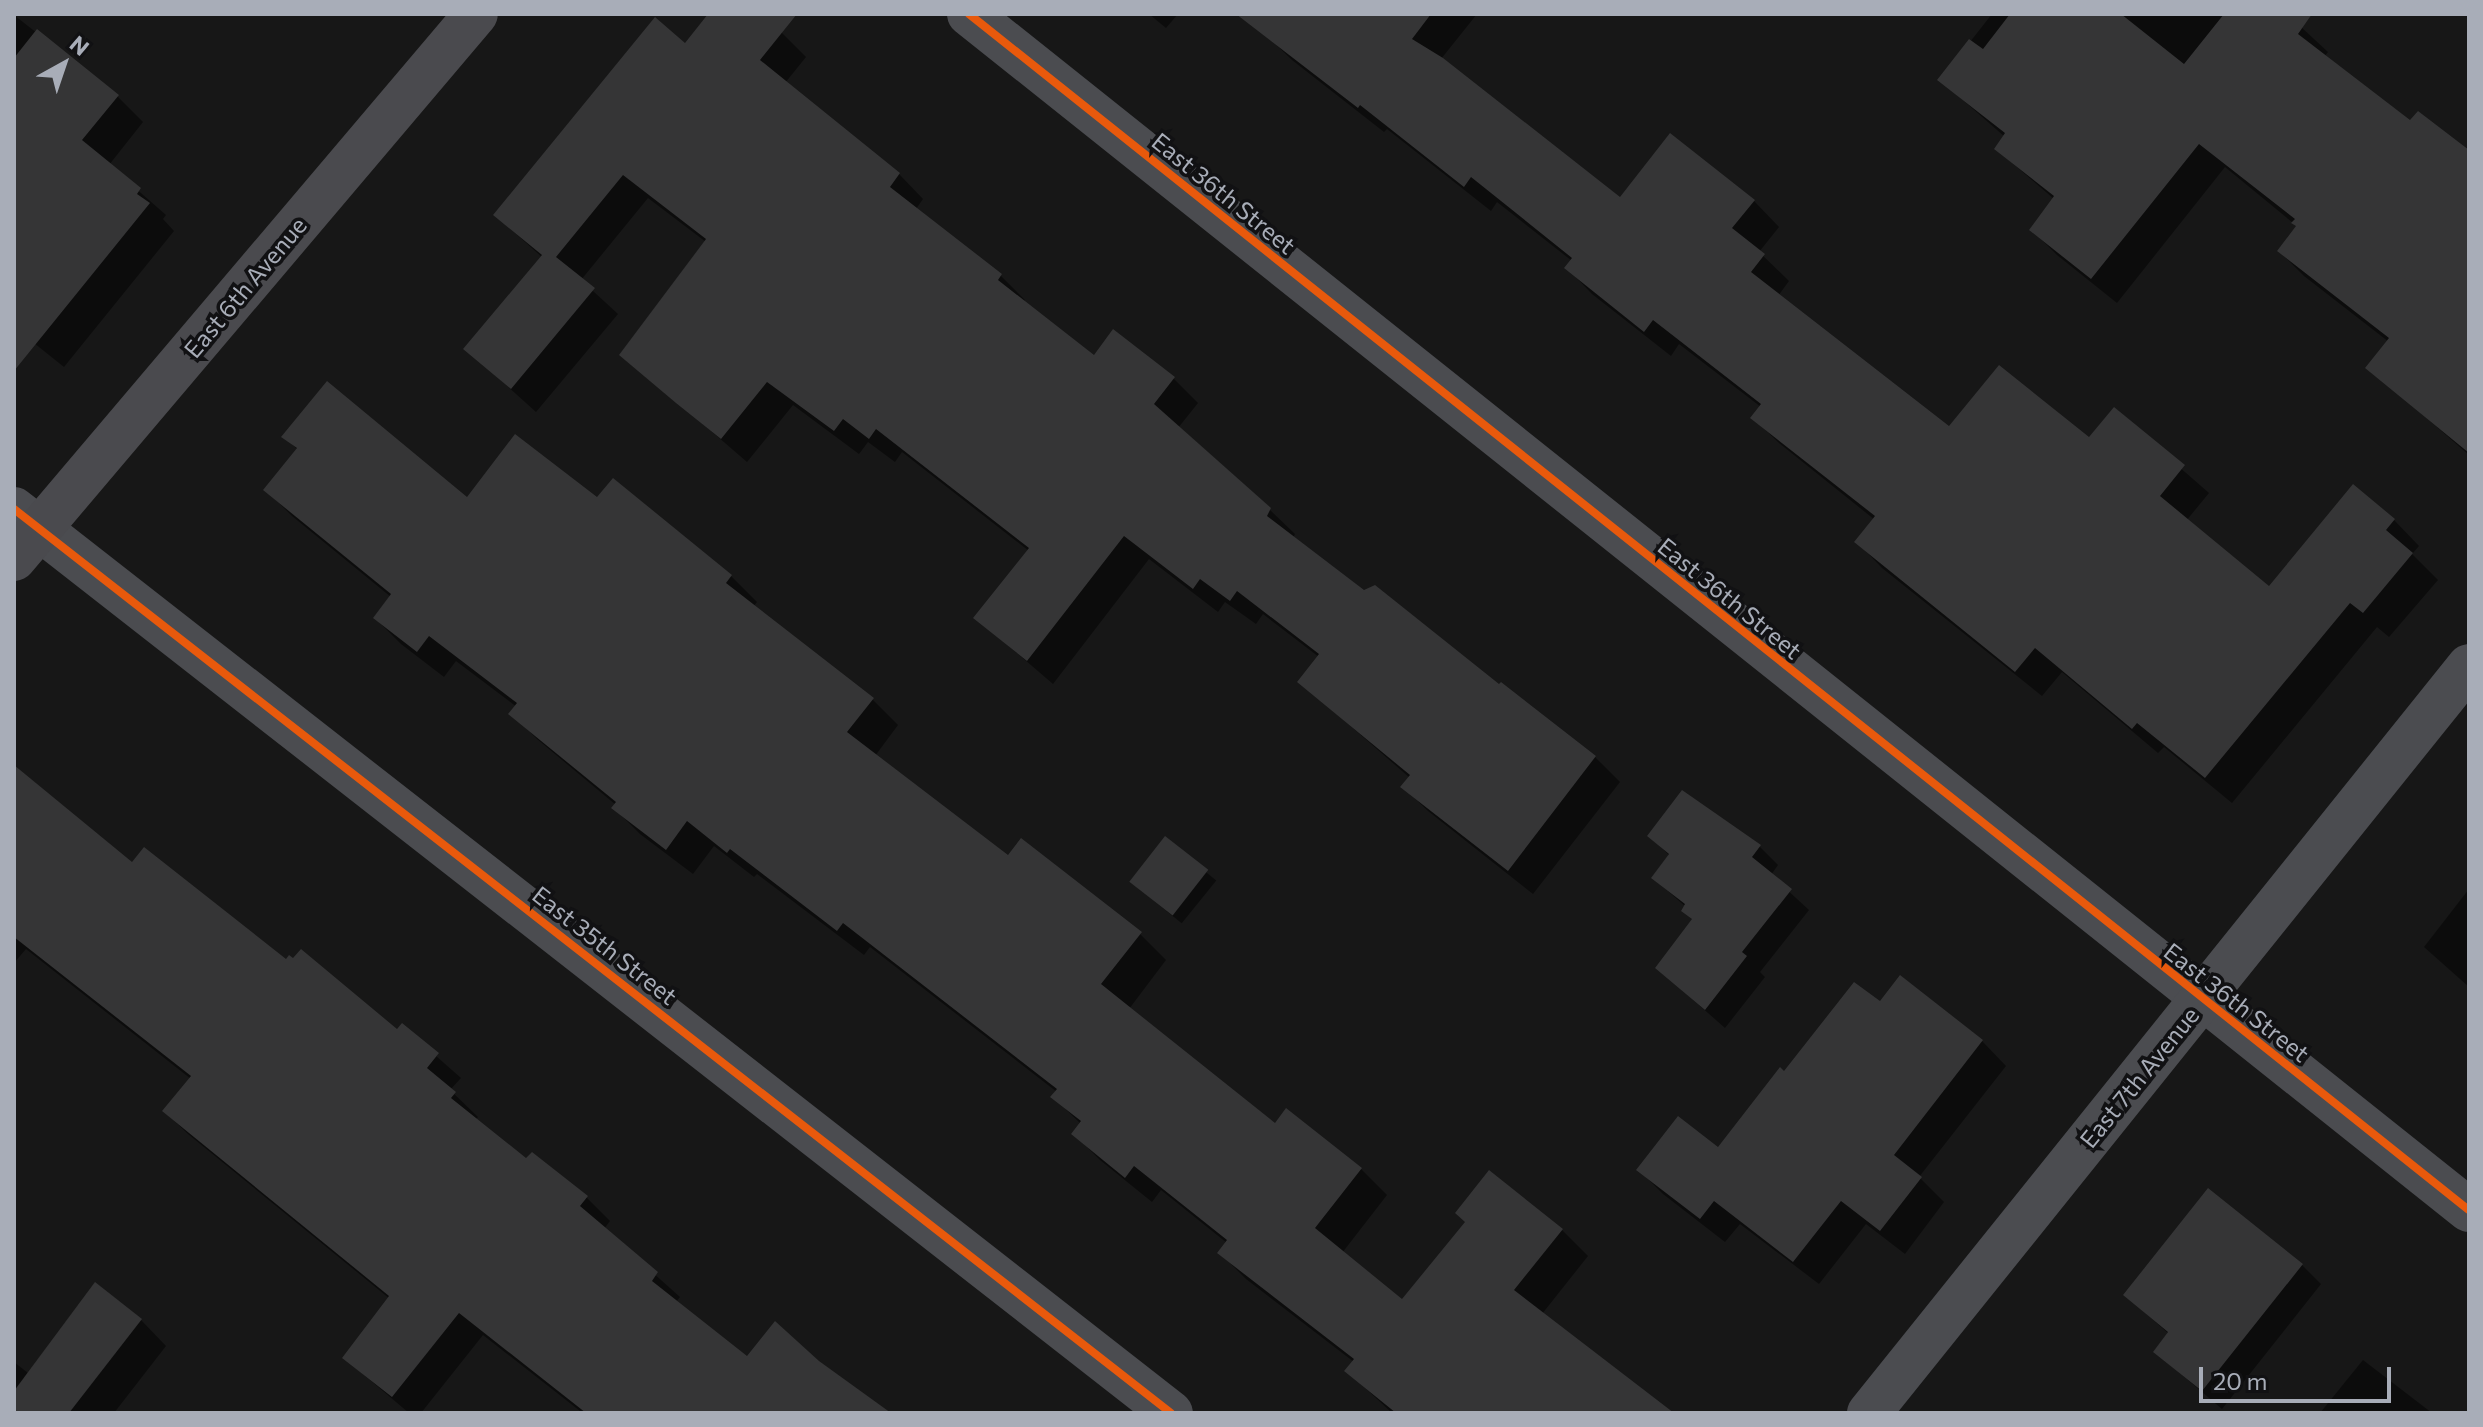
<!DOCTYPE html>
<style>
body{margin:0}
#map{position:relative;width:2483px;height:1427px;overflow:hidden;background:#171717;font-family:Commissioner,sans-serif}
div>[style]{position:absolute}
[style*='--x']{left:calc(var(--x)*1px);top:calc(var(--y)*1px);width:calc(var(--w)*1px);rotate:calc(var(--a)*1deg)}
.shadow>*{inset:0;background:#0007;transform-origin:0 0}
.building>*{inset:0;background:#353536;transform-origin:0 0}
.street>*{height:44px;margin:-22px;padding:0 22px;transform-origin:22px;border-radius:22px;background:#4b4c50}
.secondary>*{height:44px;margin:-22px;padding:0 22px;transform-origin:22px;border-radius:22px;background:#4a4a4e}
.cycleway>*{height:8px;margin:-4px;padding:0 4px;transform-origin:4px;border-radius:4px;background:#e8590c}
span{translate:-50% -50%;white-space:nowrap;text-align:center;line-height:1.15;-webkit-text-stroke:7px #111113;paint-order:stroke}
.street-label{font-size:24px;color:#a8adb8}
.frame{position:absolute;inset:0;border:16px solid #a8adb8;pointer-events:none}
.north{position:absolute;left:24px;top:24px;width:80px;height:80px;-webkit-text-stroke:6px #111113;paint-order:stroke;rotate:40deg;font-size:22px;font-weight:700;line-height:32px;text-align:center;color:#a8adb8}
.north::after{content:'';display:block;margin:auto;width:28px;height:36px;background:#a8adb8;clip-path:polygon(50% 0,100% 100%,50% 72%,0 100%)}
.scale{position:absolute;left:2199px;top:1367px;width:192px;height:36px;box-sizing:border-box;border:4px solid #a8adb8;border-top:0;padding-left:10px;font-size:24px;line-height:28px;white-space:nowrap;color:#a8adb8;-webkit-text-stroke:6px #111113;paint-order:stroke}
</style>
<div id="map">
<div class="shadow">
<i style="clip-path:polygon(711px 14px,758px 14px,782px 33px,806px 57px,785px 83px,899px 174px,923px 199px,916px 209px,1001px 276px,1025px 300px,1023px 302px,1094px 358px,1173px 378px,1198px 403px,1178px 428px,1270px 510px,1295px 534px,1293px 538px,1363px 592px,1499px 687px,1502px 684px,1595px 757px,1620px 782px,1533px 894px,1428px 811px,1403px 787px,1410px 778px,1299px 681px,1319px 657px,1263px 614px,1256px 624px,1225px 602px,1218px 612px,1149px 559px,1053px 684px,976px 618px,1029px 551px,902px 452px,895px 462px,868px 442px,859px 454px,793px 405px,747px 462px,622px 354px,706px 242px,648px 198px,581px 280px,618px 314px,536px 412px,466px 349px,543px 258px,495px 215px,685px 46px)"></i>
<i style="clip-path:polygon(1149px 14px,1178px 14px,1166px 28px)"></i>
<i style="clip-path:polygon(1254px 14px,1477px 14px,1441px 59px,1620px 200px,1754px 201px,1779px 227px,1759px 252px,1789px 281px,1778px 296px,1949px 429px,2089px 440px,2114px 410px,2209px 493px,2186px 521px,2270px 589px,2394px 520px,2419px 546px,2412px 554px,2438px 580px,2389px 637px,2377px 627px,2232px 803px,2164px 747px,2158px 753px,2062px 672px,2042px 696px,1882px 568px,1857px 542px,1875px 520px,1779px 443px,1753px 418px,1761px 407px,1679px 344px,1671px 356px,1592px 294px,1567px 268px,1572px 261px,1497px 202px,1491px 211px,1387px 129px,1384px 132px,1292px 60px,1266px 35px)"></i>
<i style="clip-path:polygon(1992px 14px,2287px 14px,2328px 52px,2324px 57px,2410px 123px,2469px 153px,2469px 455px,2368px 367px,2389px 342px,2304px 276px,2279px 251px,2298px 227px,2225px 167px,2117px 303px,2057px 255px,2032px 230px,2054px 199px,1996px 149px,2005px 137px,1940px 80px)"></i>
<i style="clip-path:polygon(14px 15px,117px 96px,143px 122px,109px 165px,166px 215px,163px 219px,174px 231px,64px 367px,14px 327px)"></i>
<i style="clip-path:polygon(284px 436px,467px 500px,597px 500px,731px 576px,757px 602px,753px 607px,872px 699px,898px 725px,875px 756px,1008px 858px,1140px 934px,1166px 960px,1129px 1009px,1275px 1126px,1361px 1169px,1387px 1195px,1342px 1253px,1403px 1302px,1467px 1222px,1490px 1172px,1562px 1230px,1588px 1256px,1542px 1314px,1668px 1413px,1392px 1413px,1347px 1371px,1354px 1362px,1246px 1279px,1220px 1253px,1227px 1243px,1161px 1190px,1152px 1202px,1100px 1160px,1074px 1134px,1081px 1124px,1053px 1097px,1057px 1092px,870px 947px,864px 955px,757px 874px,754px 877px,714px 846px,693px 874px,640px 834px,614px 808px,616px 805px,537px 739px,511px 713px,517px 707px,456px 661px,444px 677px,401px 644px,375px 618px,391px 597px,292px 516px,266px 490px,298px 450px)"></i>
<i style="clip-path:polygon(14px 793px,397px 1032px,402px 1026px,461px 1078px,450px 1090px,478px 1117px,475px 1120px,527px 1161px,532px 1155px,587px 1198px,610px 1221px,604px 1229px,680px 1297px,676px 1302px,747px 1358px,817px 1363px,888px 1413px,578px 1413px,580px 1411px,483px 1335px,421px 1413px,409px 1413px,344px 1358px,390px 1299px,188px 1134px,164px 1111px,191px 1079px,26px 949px,14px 963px)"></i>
<i style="clip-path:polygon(1649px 836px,1759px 846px,1778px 865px,1771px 875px,1809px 910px,1760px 972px,1765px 977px,1725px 1028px,1657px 968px,1694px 920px,1686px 907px,1653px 878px,1670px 856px)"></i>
<i style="left:1165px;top:839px;width:66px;height:55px;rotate:39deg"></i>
<i style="clip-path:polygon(2469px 889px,2469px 987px,2424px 947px)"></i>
<i style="clip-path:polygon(1880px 1003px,1982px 1041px,2006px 1066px,1919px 1177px,1944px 1202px,1905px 1254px,1866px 1224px,1819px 1284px,1740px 1224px,1725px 1242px,1663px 1194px,1639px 1170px,1718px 1150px,1784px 1074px)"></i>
<i style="clip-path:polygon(2302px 1265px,2321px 1284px,2222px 1409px,2155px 1352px,2169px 1334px,2125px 1295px)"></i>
<i style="clip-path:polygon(141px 1320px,166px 1346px,114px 1413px,14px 1413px,14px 1362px,28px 1373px)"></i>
<i style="clip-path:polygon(2363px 1360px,2432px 1413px,2320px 1413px)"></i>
</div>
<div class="building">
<i style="clip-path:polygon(708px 14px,797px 14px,760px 60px,900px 173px,890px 187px,1002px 274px,998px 280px,1094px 355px,1113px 329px,1175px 377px,1154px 404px,1271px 508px,1267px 516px,1364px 590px,1375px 585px,1499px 684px,1501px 682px,1596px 756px,1508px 871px,1400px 787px,1410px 775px,1297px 682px,1319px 654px,1237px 591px,1230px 601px,1200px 579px,1193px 589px,1124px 536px,1027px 661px,973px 618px,1029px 548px,876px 429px,869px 439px,843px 419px,834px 431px,767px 382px,721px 439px,676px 403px,619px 355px,706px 239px,623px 175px,556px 257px,595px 288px,511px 389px,463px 349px,542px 255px,493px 215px,655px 17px,685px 43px)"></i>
<i style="clip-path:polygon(1236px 14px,1431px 14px,1412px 39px,1443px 58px,1620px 197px,1670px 133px,1755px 200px,1732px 228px,1765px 254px,1751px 272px,1949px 426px,1999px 365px,2089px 437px,2114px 407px,2185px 465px,2160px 496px,2269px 586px,2353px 484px,2395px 519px,2386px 530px,2413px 553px,2363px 613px,2350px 603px,2205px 778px,2137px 723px,2132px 729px,2035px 648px,2015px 672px,1854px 542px,1875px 516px,1750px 418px,1761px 404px,1653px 320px,1644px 332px,1564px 268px,1572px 258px,1471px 177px,1464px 187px,1360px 105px,1358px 108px)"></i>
<i style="clip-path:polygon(2010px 14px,2121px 14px,2184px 64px,2224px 14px,2312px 14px,2298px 34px,2410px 120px,2418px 111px,2469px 150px,2469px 453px,2365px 368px,2389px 338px,2277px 251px,2296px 226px,2291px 223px,2295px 219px,2199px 144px,2091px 279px,2029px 230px,2054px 196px,1994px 149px,2005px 133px,1937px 80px,1969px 39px,1983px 49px)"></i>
<i style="clip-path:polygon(37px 29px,119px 95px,82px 140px,141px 188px,137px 194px,150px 203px,14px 371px,14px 58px)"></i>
<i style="clip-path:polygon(327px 381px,467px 497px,515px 434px,597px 497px,613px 478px,732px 575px,726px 583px,874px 698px,847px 732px,1008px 855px,1021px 838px,1142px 932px,1101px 984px,1275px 1123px,1286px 1108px,1362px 1168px,1315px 1228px,1402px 1299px,1465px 1222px,1455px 1213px,1489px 1170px,1563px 1229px,1514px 1290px,1674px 1413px,1396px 1413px,1344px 1371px,1354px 1359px,1217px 1253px,1227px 1240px,1134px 1166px,1125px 1178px,1071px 1134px,1081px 1121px,1050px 1097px,1057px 1089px,843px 923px,837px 931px,730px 849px,727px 853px,687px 821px,666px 850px,611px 808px,616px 802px,508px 714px,517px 703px,429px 636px,417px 652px,373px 618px,391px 594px,263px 490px,297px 448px,281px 437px)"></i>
<i style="clip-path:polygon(14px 765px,132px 862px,144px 847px,286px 959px,289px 955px,293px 958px,301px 949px,397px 1029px,402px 1023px,439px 1053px,427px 1068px,456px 1092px,451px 1098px,526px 1158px,532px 1152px,588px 1196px,580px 1206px,658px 1272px,652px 1281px,747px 1356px,775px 1321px,819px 1361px,891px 1413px,586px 1413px,459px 1313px,392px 1397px,342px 1358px,389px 1296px,162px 1111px,191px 1076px,14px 937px)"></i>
<i style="clip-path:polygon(1682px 790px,1761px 845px,1752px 857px,1792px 889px,1742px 952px,1747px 956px,1705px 1010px,1655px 968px,1692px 919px,1681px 911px,1685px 904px,1651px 878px,1669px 854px,1647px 836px)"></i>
<i style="left:1165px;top:836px;width:55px;height:58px;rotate:38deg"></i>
<i style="clip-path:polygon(1900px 975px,1983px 1040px,1894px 1155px,1922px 1177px,1880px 1231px,1841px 1201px,1793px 1262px,1714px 1201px,1700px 1219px,1636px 1170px,1678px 1116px,1718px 1147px,1780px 1067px,1784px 1071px,1854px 982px,1880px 1001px)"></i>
<i style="clip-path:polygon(2208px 1188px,2303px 1264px,2202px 1391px,2153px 1352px,2168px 1332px,2123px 1295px)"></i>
<i style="clip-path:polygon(95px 1282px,142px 1319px,69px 1413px,14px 1413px,14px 1391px)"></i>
</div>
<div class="street">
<i style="--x:969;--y:14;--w:1918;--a:38.57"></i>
<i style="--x:14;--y:509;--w:1468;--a:38"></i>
<i style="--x:1869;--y:1413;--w:958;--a:-51.23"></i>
</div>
<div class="secondary">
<i style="--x:14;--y:559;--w:714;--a:-49.71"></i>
</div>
<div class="cycleway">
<i style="--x:969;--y:14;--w:1918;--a:38.57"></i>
<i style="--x:14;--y:509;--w:1468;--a:38"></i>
</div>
<div class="street-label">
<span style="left:1224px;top:193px;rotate:39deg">East 36th Street</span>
<span style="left:245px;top:287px;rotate:-50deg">East 6th Avenue</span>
<span style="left:1730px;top:598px;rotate:39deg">East 36th Street</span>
<span style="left:605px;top:945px;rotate:38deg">East 35th Street</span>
<span style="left:2237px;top:1002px;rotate:38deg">East 36th Street</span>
<span style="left:2139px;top:1077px;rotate:-51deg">East 7th Avenue</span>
</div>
<div class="frame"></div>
<div class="north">N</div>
<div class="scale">20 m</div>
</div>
